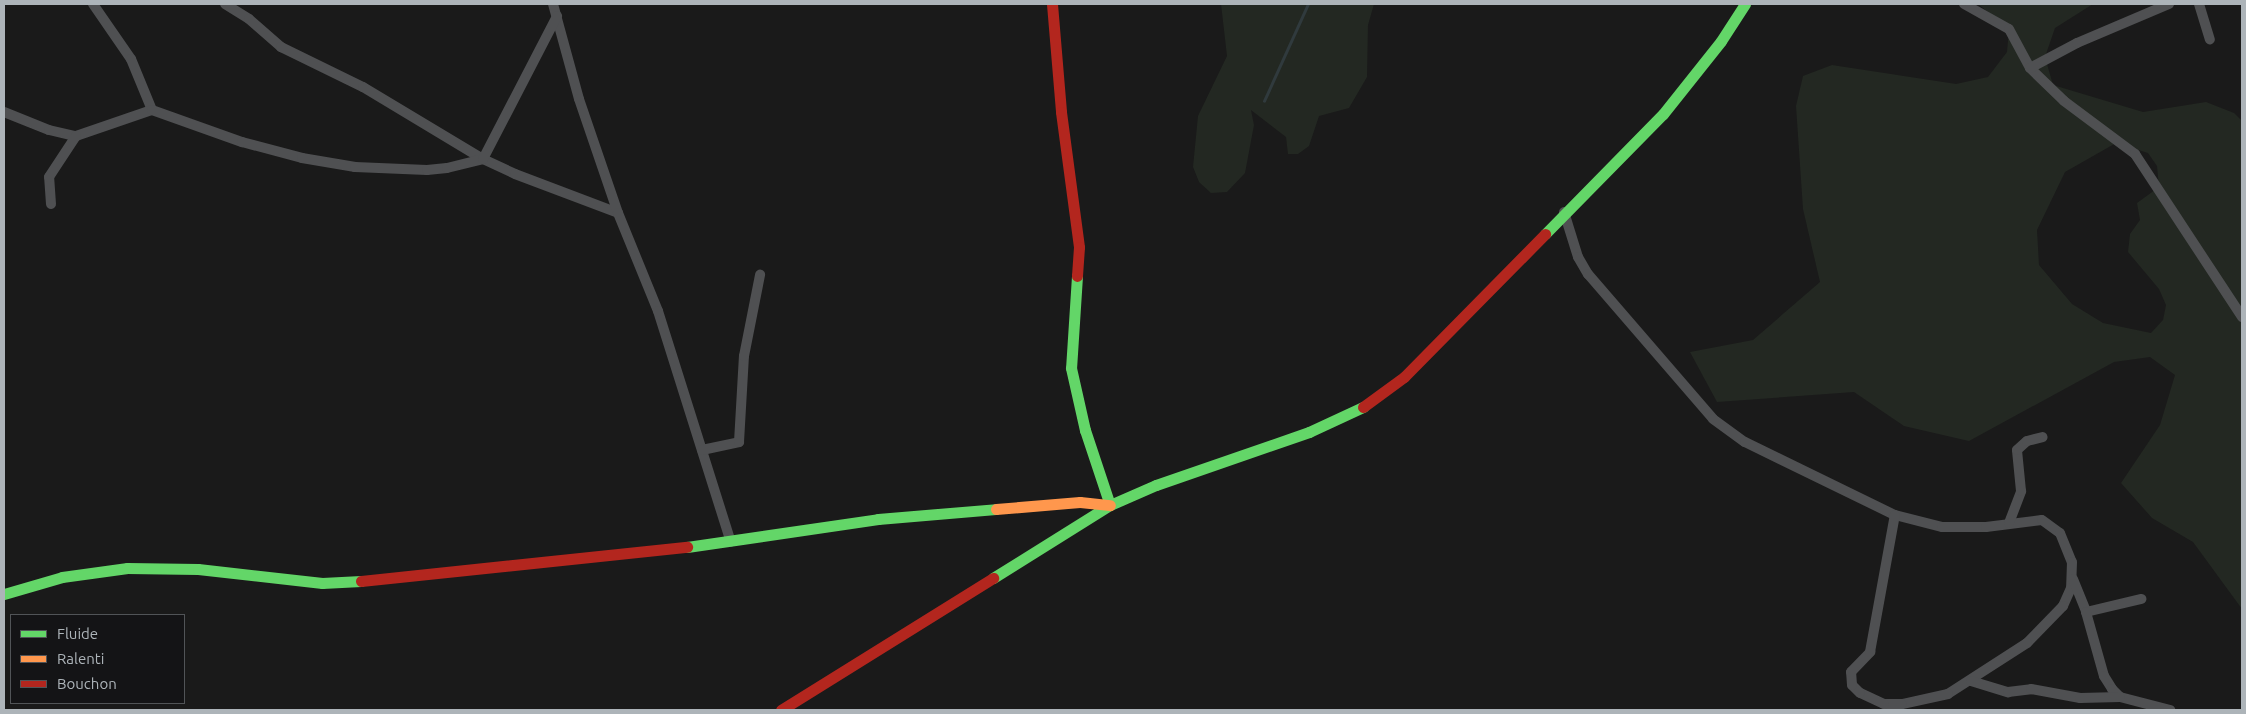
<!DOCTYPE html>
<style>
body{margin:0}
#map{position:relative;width:2246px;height:714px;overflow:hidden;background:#1a1a1a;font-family:Ubuntu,sans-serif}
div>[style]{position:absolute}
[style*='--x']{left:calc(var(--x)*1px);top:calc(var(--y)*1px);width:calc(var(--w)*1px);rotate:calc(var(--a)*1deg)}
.green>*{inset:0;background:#232822}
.stream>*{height:2.5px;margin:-1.25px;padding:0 1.25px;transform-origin:1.25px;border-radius:1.25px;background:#303a3d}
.street>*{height:10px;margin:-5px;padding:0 5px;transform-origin:5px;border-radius:5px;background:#4f5052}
.fast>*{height:11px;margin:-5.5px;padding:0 5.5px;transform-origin:5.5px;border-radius:5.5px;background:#63d668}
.slow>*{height:11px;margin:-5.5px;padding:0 5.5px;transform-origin:5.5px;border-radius:5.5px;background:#ff974d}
.jam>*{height:11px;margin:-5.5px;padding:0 5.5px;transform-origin:5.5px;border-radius:5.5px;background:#b3261e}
span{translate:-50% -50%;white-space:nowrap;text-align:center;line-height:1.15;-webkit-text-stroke:4px #141416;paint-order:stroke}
.frame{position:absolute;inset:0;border:5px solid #adb4b9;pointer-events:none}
.legend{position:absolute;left:10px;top:614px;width:175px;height:90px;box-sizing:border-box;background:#141416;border:1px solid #515457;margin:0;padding:6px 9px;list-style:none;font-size:15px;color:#adb4b9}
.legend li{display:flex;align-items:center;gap:10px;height:25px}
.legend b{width:25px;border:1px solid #515457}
</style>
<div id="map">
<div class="green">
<i style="clip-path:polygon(1221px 4px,1374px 4px,1368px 25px,1367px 77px,1349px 108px,1319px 116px,1309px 146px,1298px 154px,1288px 154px,1286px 137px,1251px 110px,1254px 125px,1245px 173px,1227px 192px,1211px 193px,1199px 182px,1193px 167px,1198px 116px,1227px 56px)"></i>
<i style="clip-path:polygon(evenodd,1978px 4px,2093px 4px,2055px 28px,2045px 57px,2053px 85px,2143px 112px,2206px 102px,2234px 113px,2242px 121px,2242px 609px,2193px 542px,2152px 518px,2121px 483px,2160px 425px,2175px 375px,2150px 357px,2114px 362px,1969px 441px,1904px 426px,1854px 392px,1717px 402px,1690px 352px,1753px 340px,1820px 282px,1803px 209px,1796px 106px,1803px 76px,1832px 65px,1956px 84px,1988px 77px,2007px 52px,2009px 29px,1978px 4px,2116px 143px,2148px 153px,2157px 166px,2159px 187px,2137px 203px,2140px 220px,2130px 234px,2128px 252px,2159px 289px,2166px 305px,2163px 320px,2151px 333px,2103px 323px,2072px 304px,2039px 265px,2037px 230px,2065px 172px,2116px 143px)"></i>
</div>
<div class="stream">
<i style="--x:1264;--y:101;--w:107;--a:-65.6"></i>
</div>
<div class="street">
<i style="--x:93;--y:4;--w:67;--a:55.4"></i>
<i style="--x:131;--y:59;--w:55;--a:67.6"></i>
<i style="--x:225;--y:4;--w:28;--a:32"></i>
<i style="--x:249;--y:19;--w:43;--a:41.2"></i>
<i style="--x:281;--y:47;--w:91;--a:26"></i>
<i style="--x:363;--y:87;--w:140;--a:31"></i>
<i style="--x:483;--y:159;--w:35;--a:25"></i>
<i style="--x:515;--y:174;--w:110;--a:20.7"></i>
<i style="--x:553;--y:4;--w:98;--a:74.7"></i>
<i style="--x:579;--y:99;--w:120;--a:71.1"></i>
<i style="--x:618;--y:213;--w:106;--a:67.8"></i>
<i style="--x:658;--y:311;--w:242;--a:72.5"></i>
<i style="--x:1964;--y:4;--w:51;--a:29.1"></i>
<i style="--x:2009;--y:29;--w:44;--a:61.7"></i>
<i style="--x:2030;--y:68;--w:47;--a:44.1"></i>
<i style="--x:2064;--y:101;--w:89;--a:36.7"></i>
<i style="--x:2135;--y:154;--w:195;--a:56.7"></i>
<i style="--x:2199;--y:4;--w:37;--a:73"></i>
<i style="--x:2030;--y:68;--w:53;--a:-28"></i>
<i style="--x:2077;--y:43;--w:100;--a:-23"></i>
<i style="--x:4;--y:112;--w:48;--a:21.8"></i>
<i style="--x:49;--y:130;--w:28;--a:13"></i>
<i style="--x:76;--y:136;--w:80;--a:-18.9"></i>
<i style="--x:152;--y:110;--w:96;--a:19.6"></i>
<i style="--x:242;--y:142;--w:62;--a:14.9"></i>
<i style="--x:302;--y:158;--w:54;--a:9.6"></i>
<i style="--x:355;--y:167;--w:72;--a:2.4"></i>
<i style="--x:427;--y:170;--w:20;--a:-6"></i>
<i style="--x:447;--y:168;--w:37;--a:-14"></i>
<i style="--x:483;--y:159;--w:161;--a:-62.6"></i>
<i style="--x:51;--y:204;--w:27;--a:-94"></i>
<i style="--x:49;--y:177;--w:49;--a:-56.6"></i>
<i style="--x:1564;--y:212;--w:47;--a:72.7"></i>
<i style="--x:1578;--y:257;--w:20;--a:60"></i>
<i style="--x:1588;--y:274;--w:191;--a:49.2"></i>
<i style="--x:1713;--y:419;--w:39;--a:36"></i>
<i style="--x:1745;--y:442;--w:167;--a:26"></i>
<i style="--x:1895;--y:515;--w:49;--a:14.3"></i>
<i style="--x:1942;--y:527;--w:44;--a:0"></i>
<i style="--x:1986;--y:527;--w:56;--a:-7.1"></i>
<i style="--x:2042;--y:520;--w:22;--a:36"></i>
<i style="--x:2060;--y:533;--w:31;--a:68"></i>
<i style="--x:2072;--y:562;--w:26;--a:92"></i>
<i style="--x:2071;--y:588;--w:20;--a:114"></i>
<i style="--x:2063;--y:606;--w:52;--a:134.2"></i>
<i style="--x:2027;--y:643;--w:94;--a:147.2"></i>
<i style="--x:1948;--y:694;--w:47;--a:167.7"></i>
<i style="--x:1902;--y:704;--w:18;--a:180"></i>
<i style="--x:1884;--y:704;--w:26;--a:-155"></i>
<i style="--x:1860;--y:693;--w:11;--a:-135"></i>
<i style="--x:1852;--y:685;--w:13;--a:-94"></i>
<i style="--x:1851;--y:672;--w:28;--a:-46"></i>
<i style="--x:1870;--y:652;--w:139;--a:-79.7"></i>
<i style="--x:702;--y:450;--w:38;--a:-12"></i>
<i style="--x:739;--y:442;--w:86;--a:-86.7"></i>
<i style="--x:744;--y:356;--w:83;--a:-78.8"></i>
<i style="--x:2009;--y:523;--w:34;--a:-69"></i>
<i style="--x:2021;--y:491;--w:41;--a:-95.6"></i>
<i style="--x:2017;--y:450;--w:13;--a:-42"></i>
<i style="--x:2027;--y:441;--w:16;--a:-14"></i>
<i style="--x:2073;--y:579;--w:35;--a:68"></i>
<i style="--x:2086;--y:612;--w:57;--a:-13.3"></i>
<i style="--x:2086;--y:612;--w:66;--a:74.3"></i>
<i style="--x:2104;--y:676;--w:15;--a:58"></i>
<i style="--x:2112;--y:689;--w:11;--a:45"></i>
<i style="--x:2120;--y:697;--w:52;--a:14.6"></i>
<i style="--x:1971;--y:681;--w:39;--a:17"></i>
<i style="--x:2008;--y:692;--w:23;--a:-7"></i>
<i style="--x:2031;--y:689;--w:50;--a:10.4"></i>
<i style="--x:2080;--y:698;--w:40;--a:-1.4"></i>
</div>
<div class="fast">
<i style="--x:1545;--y:234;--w:168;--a:-45.5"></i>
<i style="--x:1663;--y:114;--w:93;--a:-51.5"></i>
<i style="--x:1721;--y:41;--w:44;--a:-57"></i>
<i style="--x:1077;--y:276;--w:92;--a:93.7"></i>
<i style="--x:1071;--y:368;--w:64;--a:77.3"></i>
<i style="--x:1085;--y:430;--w:79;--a:71.6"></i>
<i style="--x:687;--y:547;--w:193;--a:-8.3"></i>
<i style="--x:878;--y:519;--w:118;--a:-4.8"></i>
<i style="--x:993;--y:578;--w:138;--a:-32"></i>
<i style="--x:1110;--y:505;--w:50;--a:-23.5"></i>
<i style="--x:1156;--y:485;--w:162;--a:-19.1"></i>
<i style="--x:1309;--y:432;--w:60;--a:-24.8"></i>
<i style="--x:4;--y:594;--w:60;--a:-16.3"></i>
<i style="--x:62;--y:577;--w:66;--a:-7.9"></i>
<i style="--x:127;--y:568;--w:71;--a:0.8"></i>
<i style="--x:198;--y:569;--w:125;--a:6.4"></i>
<i style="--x:322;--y:583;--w:39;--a:-3"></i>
</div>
<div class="slow">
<i style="--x:996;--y:509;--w:84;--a:-4.8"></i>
<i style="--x:1080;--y:502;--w:30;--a:6"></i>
</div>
<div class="jam">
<i style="--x:1052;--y:4;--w:108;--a:85.2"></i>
<i style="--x:1061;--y:112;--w:136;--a:82.4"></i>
<i style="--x:1079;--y:247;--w:29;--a:94"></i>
<i style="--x:1363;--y:407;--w:51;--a:-36.2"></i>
<i style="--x:1404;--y:377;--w:201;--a:-45.4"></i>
<i style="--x:361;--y:581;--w:328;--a:-6"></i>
<i style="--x:781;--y:710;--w:250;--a:-31.9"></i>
</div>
<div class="frame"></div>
<ul class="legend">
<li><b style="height:6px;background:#63d668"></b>Fluide</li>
<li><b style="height:6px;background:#ff974d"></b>Ralenti</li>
<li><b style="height:6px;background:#b3261e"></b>Bouchon</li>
</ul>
</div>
